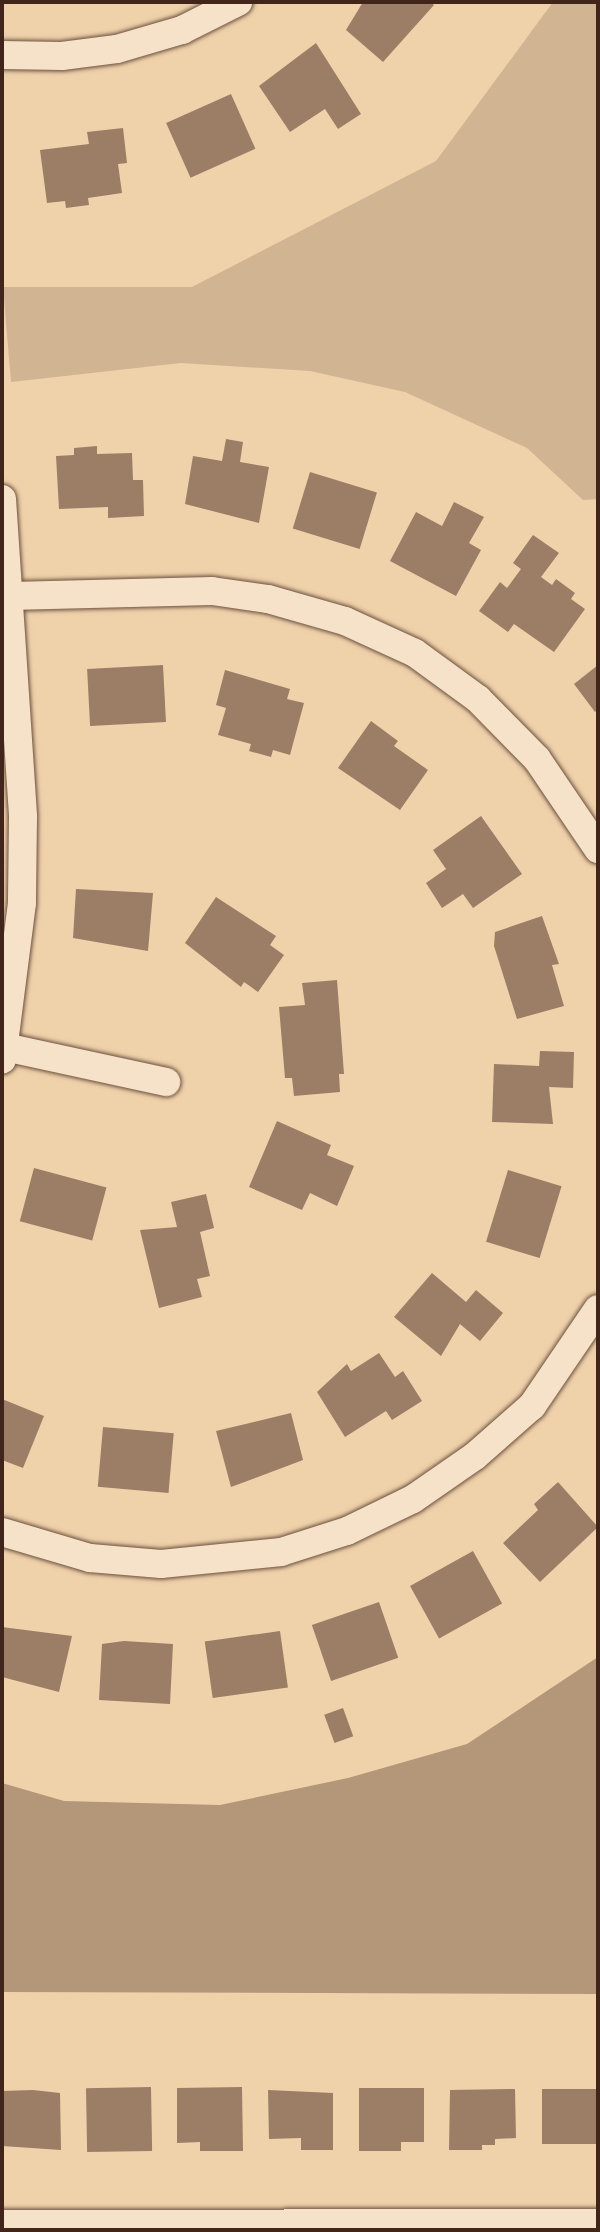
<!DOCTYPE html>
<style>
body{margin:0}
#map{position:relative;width:600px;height:2232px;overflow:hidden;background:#efd2aa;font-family:"Sorts Mill Goudy",serif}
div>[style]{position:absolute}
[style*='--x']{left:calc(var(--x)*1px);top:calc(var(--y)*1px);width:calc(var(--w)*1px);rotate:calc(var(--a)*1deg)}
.green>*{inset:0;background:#d1b492}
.water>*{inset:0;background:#b49779}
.building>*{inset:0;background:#9b7e65;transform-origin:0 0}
.roads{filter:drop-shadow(0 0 2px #6c503e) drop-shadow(0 0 2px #6c503e)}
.minor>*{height:28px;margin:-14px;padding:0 14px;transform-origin:14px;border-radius:14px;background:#f5e2c8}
span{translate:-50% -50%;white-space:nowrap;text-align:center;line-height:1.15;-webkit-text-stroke:6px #f5e2c8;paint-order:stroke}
.frame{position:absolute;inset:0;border:4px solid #41241a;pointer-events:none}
</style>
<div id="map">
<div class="green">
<i style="clip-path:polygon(553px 2px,598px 2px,598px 499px,583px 500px,527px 448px,405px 392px,310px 371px,181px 363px,11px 382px,3px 287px,192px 287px,436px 161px)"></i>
</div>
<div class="water">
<i style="clip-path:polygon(598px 1657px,598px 1994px,2px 1992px,2px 1783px,64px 1801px,220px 1805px,348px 1778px,467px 1744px)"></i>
</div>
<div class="building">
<i style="clip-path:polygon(363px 2px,430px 2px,434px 5px,383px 62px,346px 30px)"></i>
<i style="clip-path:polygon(316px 43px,361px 114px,338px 129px,325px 109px,290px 132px,259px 86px)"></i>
<i style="left:231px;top:94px;width:60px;height:71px;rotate:66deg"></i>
<i style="clip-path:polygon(123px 128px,127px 163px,118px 164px,122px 193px,88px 198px,89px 205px,66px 208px,65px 201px,47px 203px,40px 150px,89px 144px,87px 132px)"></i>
<i style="clip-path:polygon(226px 439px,243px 442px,240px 462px,269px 467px,259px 523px,185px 504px,193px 456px,222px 461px)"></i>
<i style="clip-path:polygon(97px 446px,97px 454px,132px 453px,133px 480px,143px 480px,144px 516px,108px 518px,108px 507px,59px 509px,56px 456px,74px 455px,74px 448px)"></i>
<i style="left:310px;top:472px;width:70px;height:59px;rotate:17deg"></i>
<i style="clip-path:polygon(454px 502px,484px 517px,469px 543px,481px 550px,456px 596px,390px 561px,416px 512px,442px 526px)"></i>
<i style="clip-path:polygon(533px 535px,559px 553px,541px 577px,552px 585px,556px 579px,575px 593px,571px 599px,585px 609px,554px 652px,514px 624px,508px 632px,479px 611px,500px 582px,507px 588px,521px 569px,513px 563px)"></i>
<i style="left:163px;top:665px;width:57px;height:76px;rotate:87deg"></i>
<i style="clip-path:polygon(598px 665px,598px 709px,595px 712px,574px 684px)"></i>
<i style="clip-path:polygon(225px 670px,290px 689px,287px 699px,304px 703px,290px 755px,273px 750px,271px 757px,249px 751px,251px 744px,218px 735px,226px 708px,216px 705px)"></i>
<i style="clip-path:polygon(371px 721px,398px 741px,394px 746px,428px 770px,400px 810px,338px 768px)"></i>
<i style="clip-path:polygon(481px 816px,522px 874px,473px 908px,463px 894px,442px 908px,426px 883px,446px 869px,433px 850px)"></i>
<i style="clip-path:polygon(76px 889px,153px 893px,148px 951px,73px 938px)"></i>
<i style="clip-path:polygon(216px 897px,276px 936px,270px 945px,284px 955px,258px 992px,244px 982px,241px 987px,185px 943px)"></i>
<i style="clip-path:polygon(542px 916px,559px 964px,552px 965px,564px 1006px,517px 1019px,494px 946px,495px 932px)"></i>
<i style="clip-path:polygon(337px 980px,344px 1074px,339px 1074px,340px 1092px,294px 1096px,292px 1078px,285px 1078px,279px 1007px,305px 1005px,302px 983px)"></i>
<i style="clip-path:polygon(540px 1051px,574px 1052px,573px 1088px,549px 1087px,553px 1124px,492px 1122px,494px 1064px,539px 1066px)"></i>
<i style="clip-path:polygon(277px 1121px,331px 1145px,327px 1155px,354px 1166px,337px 1206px,310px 1193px,302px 1210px,249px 1187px)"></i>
<i style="left:34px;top:1168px;width:75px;height:55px;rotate:15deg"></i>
<i style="left:508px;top:1170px;width:56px;height:75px;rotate:17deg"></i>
<i style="clip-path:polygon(206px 1194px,214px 1228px,200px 1232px,210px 1276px,197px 1279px,202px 1297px,159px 1308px,140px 1230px,177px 1227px,171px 1202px)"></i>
<i style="clip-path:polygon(432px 1273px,466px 1302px,476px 1290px,503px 1313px,480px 1341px,460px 1324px,441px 1356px,394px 1317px)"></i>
<i style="clip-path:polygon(379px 1353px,395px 1377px,403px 1371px,422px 1401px,392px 1420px,386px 1411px,345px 1437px,317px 1392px,347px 1364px,351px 1371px)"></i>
<i style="clip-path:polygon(2px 1399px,44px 1416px,23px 1468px,2px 1460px)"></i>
<i style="clip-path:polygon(291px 1413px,303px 1460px,231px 1487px,216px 1431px)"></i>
<i style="left:103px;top:1427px;width:71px;height:60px;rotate:5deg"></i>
<i style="clip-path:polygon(558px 1482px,598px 1527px,540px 1582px,503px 1543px,538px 1510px,534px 1504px)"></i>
<i style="left:473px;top:1551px;width:60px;height:72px;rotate:61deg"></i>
<i style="left:379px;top:1602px;width:59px;height:71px;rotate:71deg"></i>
<i style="clip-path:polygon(2px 1627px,72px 1636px,59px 1692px,2px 1677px)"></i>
<i style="left:280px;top:1631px;width:57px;height:76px;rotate:82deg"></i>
<i style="clip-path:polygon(124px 1641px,173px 1644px,170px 1704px,99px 1700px,102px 1644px)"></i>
<i style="left:343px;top:1708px;width:30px;height:20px;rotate:70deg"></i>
<i style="left:151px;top:2087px;width:64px;height:65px;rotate:89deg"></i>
<i style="clip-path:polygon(242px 2087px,243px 2151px,200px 2151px,200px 2142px,177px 2143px,177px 2088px)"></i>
<i style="clip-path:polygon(359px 2088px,424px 2088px,424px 2142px,401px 2142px,401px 2151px,359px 2151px)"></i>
<i style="clip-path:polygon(515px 2089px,516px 2138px,495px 2139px,495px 2145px,482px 2145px,482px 2150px,449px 2150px,450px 2090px)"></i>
<i style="left:598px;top:2089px;width:55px;height:56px;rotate:90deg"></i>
<i style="clip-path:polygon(33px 2090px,60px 2093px,61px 2150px,2px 2146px,2px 2091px)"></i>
<i style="clip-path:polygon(268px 2090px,333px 2093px,333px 2150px,301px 2150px,301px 2138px,269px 2139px)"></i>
</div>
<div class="roads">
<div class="minor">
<i style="--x:2;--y:55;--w:60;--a:1"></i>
<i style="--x:62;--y:56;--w:55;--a:-7.3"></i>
<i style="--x:117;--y:49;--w:68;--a:-16.3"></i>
<i style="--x:182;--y:30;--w:63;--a:-26.6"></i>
<i style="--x:2;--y:499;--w:319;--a:86.2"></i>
<i style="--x:23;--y:817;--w:86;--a:90.7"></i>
<i style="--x:22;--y:903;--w:158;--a:97.3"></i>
<i style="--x:10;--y:596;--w:202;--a:-1.4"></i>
<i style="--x:212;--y:591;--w:57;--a:8.1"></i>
<i style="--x:268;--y:599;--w:80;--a:15.9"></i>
<i style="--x:345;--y:621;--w:77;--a:24.6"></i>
<i style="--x:415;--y:653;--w:78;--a:36.1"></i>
<i style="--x:478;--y:699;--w:84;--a:45.5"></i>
<i style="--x:537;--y:759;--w:109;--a:55.9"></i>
<i style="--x:4;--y:1047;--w:166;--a:12.2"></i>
<i style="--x:2;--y:1532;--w:92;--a:16.5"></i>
<i style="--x:90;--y:1558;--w:71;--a:4.8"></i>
<i style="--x:161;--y:1564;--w:121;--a:-5.7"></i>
<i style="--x:281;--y:1552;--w:69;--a:-17.7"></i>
<i style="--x:347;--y:1531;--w:73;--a:-25.9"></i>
<i style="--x:413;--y:1499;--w:75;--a:-34.7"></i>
<i style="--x:475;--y:1456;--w:76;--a:-41.3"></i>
<i style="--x:532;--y:1406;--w:117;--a:-55.8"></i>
<i style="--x:2;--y:2224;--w:596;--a:-0.1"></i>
</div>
</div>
<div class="frame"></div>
</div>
